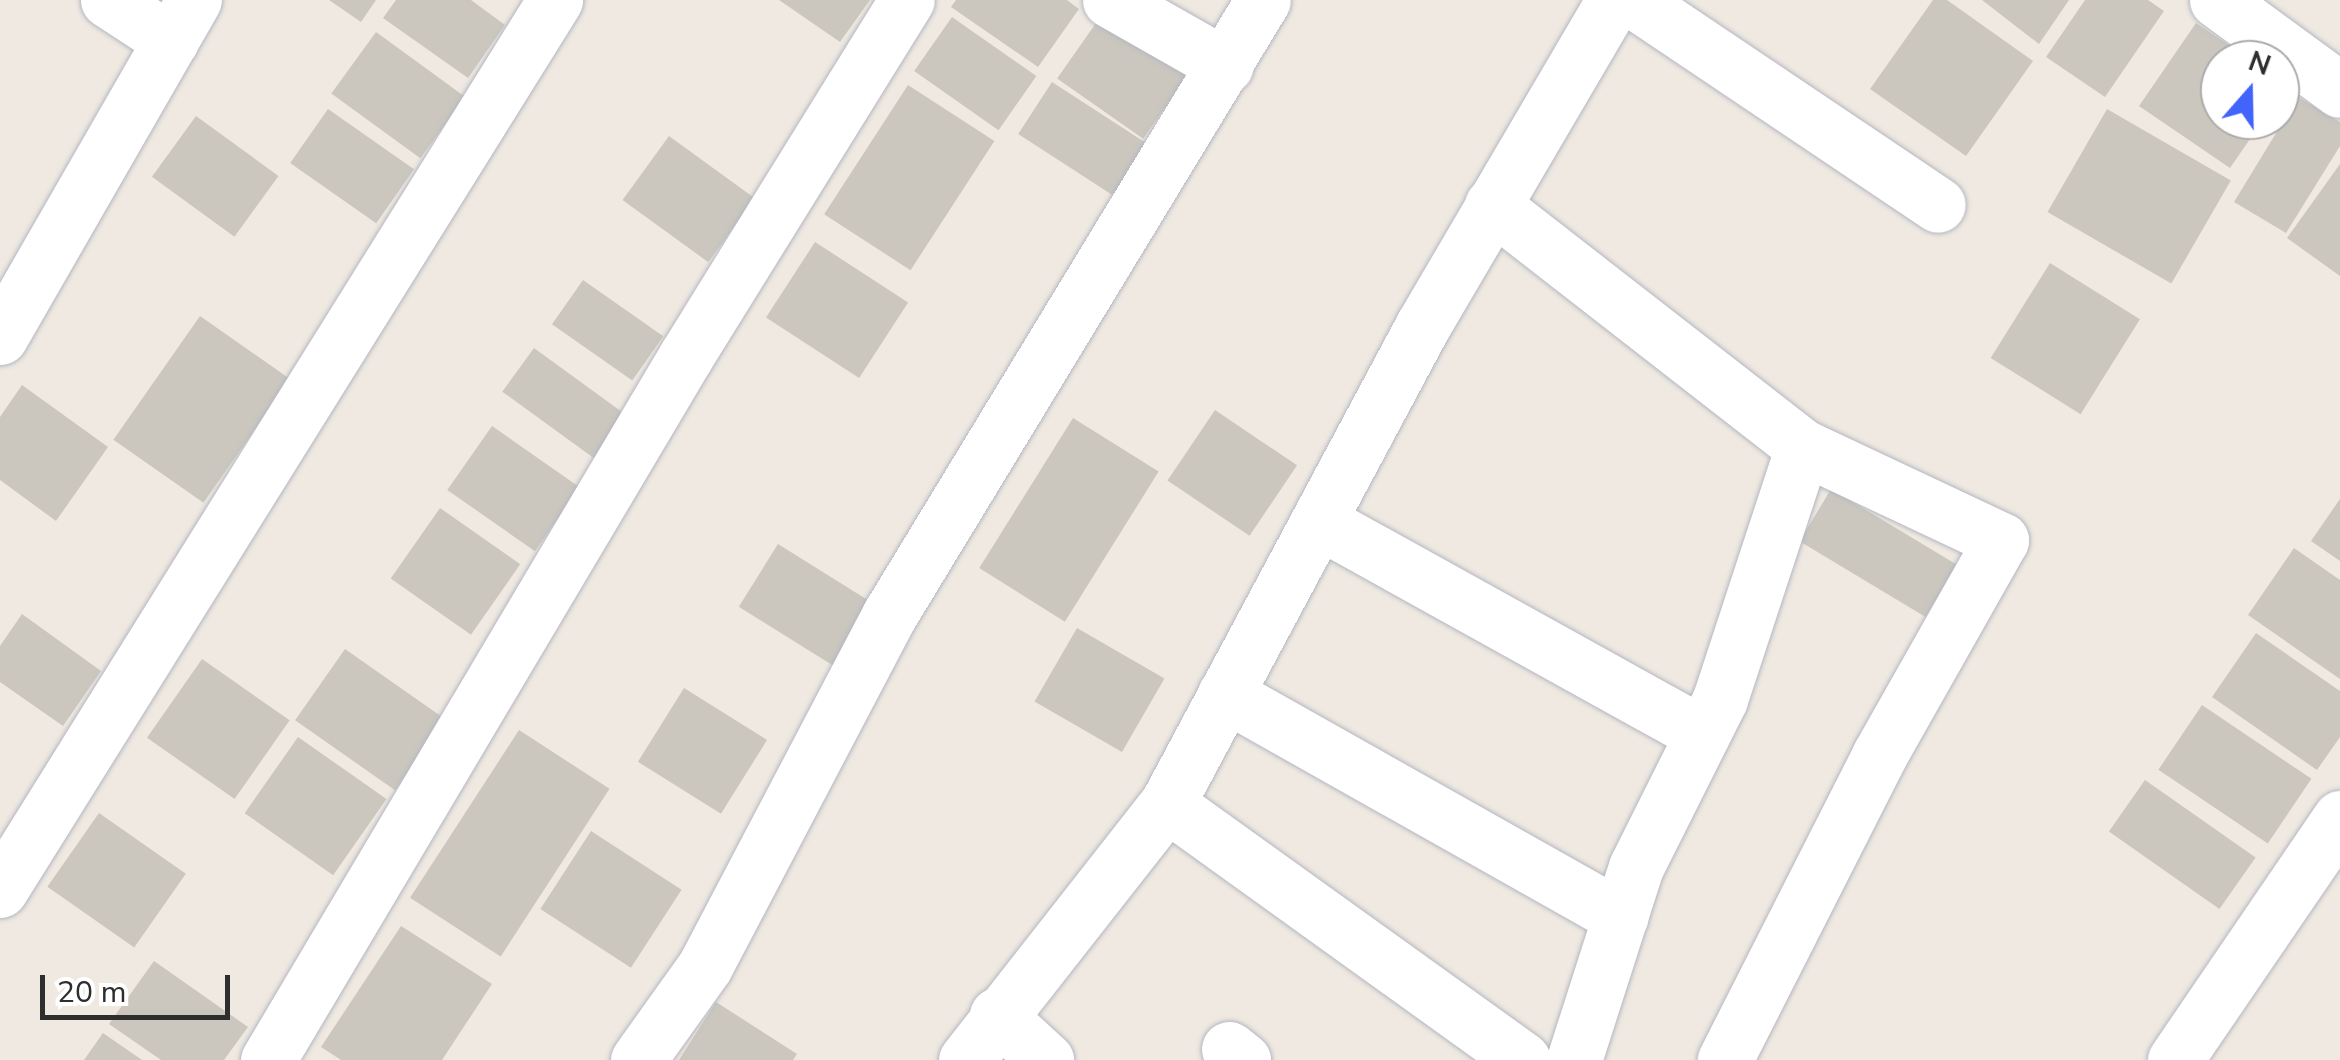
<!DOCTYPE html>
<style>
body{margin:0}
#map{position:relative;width:2340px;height:1060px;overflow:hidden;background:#efe9e1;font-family:"Nunito Sans",sans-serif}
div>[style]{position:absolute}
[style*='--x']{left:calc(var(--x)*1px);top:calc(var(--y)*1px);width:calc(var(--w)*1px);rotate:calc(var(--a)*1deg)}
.building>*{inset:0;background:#cbc7bf;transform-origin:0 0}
.roads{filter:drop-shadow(0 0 2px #b4b7c1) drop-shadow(0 0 2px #b4b7c1)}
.street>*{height:55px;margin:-27.5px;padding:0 27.5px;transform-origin:27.5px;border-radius:27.5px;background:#fff}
.secondary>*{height:55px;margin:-27.5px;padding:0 27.5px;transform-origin:27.5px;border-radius:27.5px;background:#fff}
span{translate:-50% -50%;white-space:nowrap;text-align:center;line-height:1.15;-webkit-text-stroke:9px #fff;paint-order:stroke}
.north{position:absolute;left:2200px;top:40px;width:100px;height:100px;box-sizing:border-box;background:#fff;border:2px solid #ababab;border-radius:50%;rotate:20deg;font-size:28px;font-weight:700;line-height:40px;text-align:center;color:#2e2e2e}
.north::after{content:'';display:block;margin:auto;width:35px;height:45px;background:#4264fb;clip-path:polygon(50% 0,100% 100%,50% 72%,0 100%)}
.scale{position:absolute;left:40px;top:975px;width:190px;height:45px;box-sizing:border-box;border:5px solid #2e2e2e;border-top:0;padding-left:12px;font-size:30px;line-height:35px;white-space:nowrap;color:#2e2e2e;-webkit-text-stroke:8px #fff;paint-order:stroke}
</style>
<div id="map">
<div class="building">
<i style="clip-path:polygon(329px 0,376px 0,361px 22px)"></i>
<i style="clip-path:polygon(396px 0,471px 0,505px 25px,468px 78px,383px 18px)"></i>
<i style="clip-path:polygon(779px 0,870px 0,840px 42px)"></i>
<i style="clip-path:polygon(956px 0,1067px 0,1079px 9px,1038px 67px,951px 7px)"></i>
<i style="clip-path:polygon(1933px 0,1947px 0,2033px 61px,1966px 156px,1870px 89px)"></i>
<i style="clip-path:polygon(1982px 0,2069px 0,2039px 44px)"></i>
<i style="clip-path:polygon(2085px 0,2148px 0,2164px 11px,2105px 97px,2046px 57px)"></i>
<i style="left:1103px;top:13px;width:105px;height:80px;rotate:35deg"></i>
<i style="left:952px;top:17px;width:103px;height:66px;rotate:35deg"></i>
<i style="clip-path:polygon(2196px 23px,2251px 60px,2220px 60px,2220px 120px,2263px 120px,2230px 168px,2139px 106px)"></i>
<i style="left:376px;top:32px;width:110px;height:76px;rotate:36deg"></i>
<i style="left:1052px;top:82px;width:120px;height:62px;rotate:33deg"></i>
<i style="left:908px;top:85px;width:103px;height:154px;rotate:33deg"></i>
<i style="clip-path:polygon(2298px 97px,2340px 122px,2340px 146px,2286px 233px,2234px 202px)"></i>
<i style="left:328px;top:109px;width:105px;height:66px;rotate:35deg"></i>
<i style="left:2107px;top:109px;width:143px;height:119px;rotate:30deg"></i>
<i style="left:196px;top:116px;width:102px;height:75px;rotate:36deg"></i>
<i style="left:669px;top:136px;width:106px;height:79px;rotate:36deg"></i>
<i style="clip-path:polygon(2340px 164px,2340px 276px,2287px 238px)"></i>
<i style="left:815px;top:242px;width:111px;height:90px;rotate:33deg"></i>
<i style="left:2050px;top:263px;width:106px;height:112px;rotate:32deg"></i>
<i style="left:583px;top:280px;width:98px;height:54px;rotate:35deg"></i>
<i style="left:200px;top:316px;width:110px;height:151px;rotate:35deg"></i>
<i style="left:534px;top:348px;width:113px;height:54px;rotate:36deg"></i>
<i style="clip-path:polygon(22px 385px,108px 447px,56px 521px,0 480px,0 417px)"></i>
<i style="left:1215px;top:410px;width:99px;height:85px;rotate:34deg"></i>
<i style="left:1073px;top:418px;width:101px;height:177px;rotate:32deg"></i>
<i style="left:492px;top:426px;width:107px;height:78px;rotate:35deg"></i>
<i style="left:1831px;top:489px;width:147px;height:61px;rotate:31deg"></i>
<i style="clip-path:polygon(2340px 499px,2340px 561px,2311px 541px)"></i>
<i style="left:440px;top:508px;width:98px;height:86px;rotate:35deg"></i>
<i style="left:778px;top:544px;width:111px;height:74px;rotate:32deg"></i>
<i style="clip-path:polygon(2294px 548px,2340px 580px,2340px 679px,2248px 615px)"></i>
<i style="clip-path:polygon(22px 614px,101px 671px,63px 726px,0 682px,0 646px)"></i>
<i style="left:1077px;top:628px;width:101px;height:85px;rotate:30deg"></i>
<i style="clip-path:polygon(2256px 633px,2340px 691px,2340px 737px,2317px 770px,2212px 697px)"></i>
<i style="left:345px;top:649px;width:122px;height:87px;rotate:35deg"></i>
<i style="left:202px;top:659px;width:107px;height:96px;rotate:35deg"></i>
<i style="left:684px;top:688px;width:98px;height:87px;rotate:32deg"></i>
<i style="left:2202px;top:705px;width:132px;height:78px;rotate:34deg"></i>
<i style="left:519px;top:730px;width:108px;height:200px;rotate:33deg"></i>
<i style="left:298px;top:737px;width:108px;height:93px;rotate:35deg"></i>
<i style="left:2145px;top:780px;width:135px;height:63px;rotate:35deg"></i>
<i style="left:99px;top:813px;width:106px;height:90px;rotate:35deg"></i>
<i style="left:591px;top:831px;width:108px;height:93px;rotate:33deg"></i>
<i style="clip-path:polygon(401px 926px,492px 984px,442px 1060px,341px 1060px,321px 1047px)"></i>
<i style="clip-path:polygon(154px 961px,248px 1027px,224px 1060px,161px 1060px,109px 1024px)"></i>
<i style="clip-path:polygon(716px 1002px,797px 1054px,793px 1060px,679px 1060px)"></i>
<i style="clip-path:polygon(103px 1033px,142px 1060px,84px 1060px)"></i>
</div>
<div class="roads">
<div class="street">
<i style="--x:108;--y:0;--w:75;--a:33.1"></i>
<i style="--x:1110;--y:0;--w:133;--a:29.6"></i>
<i style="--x:1633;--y:0;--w:367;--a:33.9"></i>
<i style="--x:1492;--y:205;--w:394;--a:37.9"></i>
<i style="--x:0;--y:337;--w:389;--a:-60.1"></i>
<i style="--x:1322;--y:523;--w:435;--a:29"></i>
<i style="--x:1225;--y:694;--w:454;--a:29.4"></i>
<i style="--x:1167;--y:804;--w:438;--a:35.7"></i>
<i style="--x:0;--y:890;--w:1049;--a:-58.05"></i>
<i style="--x:997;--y:1015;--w:67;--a:42.6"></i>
<i style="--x:1229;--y:1049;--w:18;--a:38"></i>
<i style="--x:268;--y:1060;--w:819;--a:-59.3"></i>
<i style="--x:686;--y:356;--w:419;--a:-58.2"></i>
<i style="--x:638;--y:1060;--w:115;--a:-54.5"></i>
<i style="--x:705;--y:966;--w:398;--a:-62.3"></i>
<i style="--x:890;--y:614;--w:718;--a:-58.72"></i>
<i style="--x:966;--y:1060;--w:325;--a:-51.9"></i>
<i style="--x:1167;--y:804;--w:541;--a:-61.87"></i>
<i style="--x:1422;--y:327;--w:379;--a:-59.6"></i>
<i style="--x:1574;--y:1060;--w:203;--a:-72.2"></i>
<i style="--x:1636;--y:867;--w:188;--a:-63.4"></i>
<i style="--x:1720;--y:699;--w:265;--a:-71.8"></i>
<i style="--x:1803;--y:447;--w:219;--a:25.2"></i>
<i style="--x:2001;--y:540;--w:248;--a:119.5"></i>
<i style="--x:1879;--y:756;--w:341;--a:116.9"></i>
<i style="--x:2175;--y:1060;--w:293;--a:-55.7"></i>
</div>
<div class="secondary">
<i style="--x:2217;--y:0;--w:152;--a:36.2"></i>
</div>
</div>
<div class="north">N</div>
<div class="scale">20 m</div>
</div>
